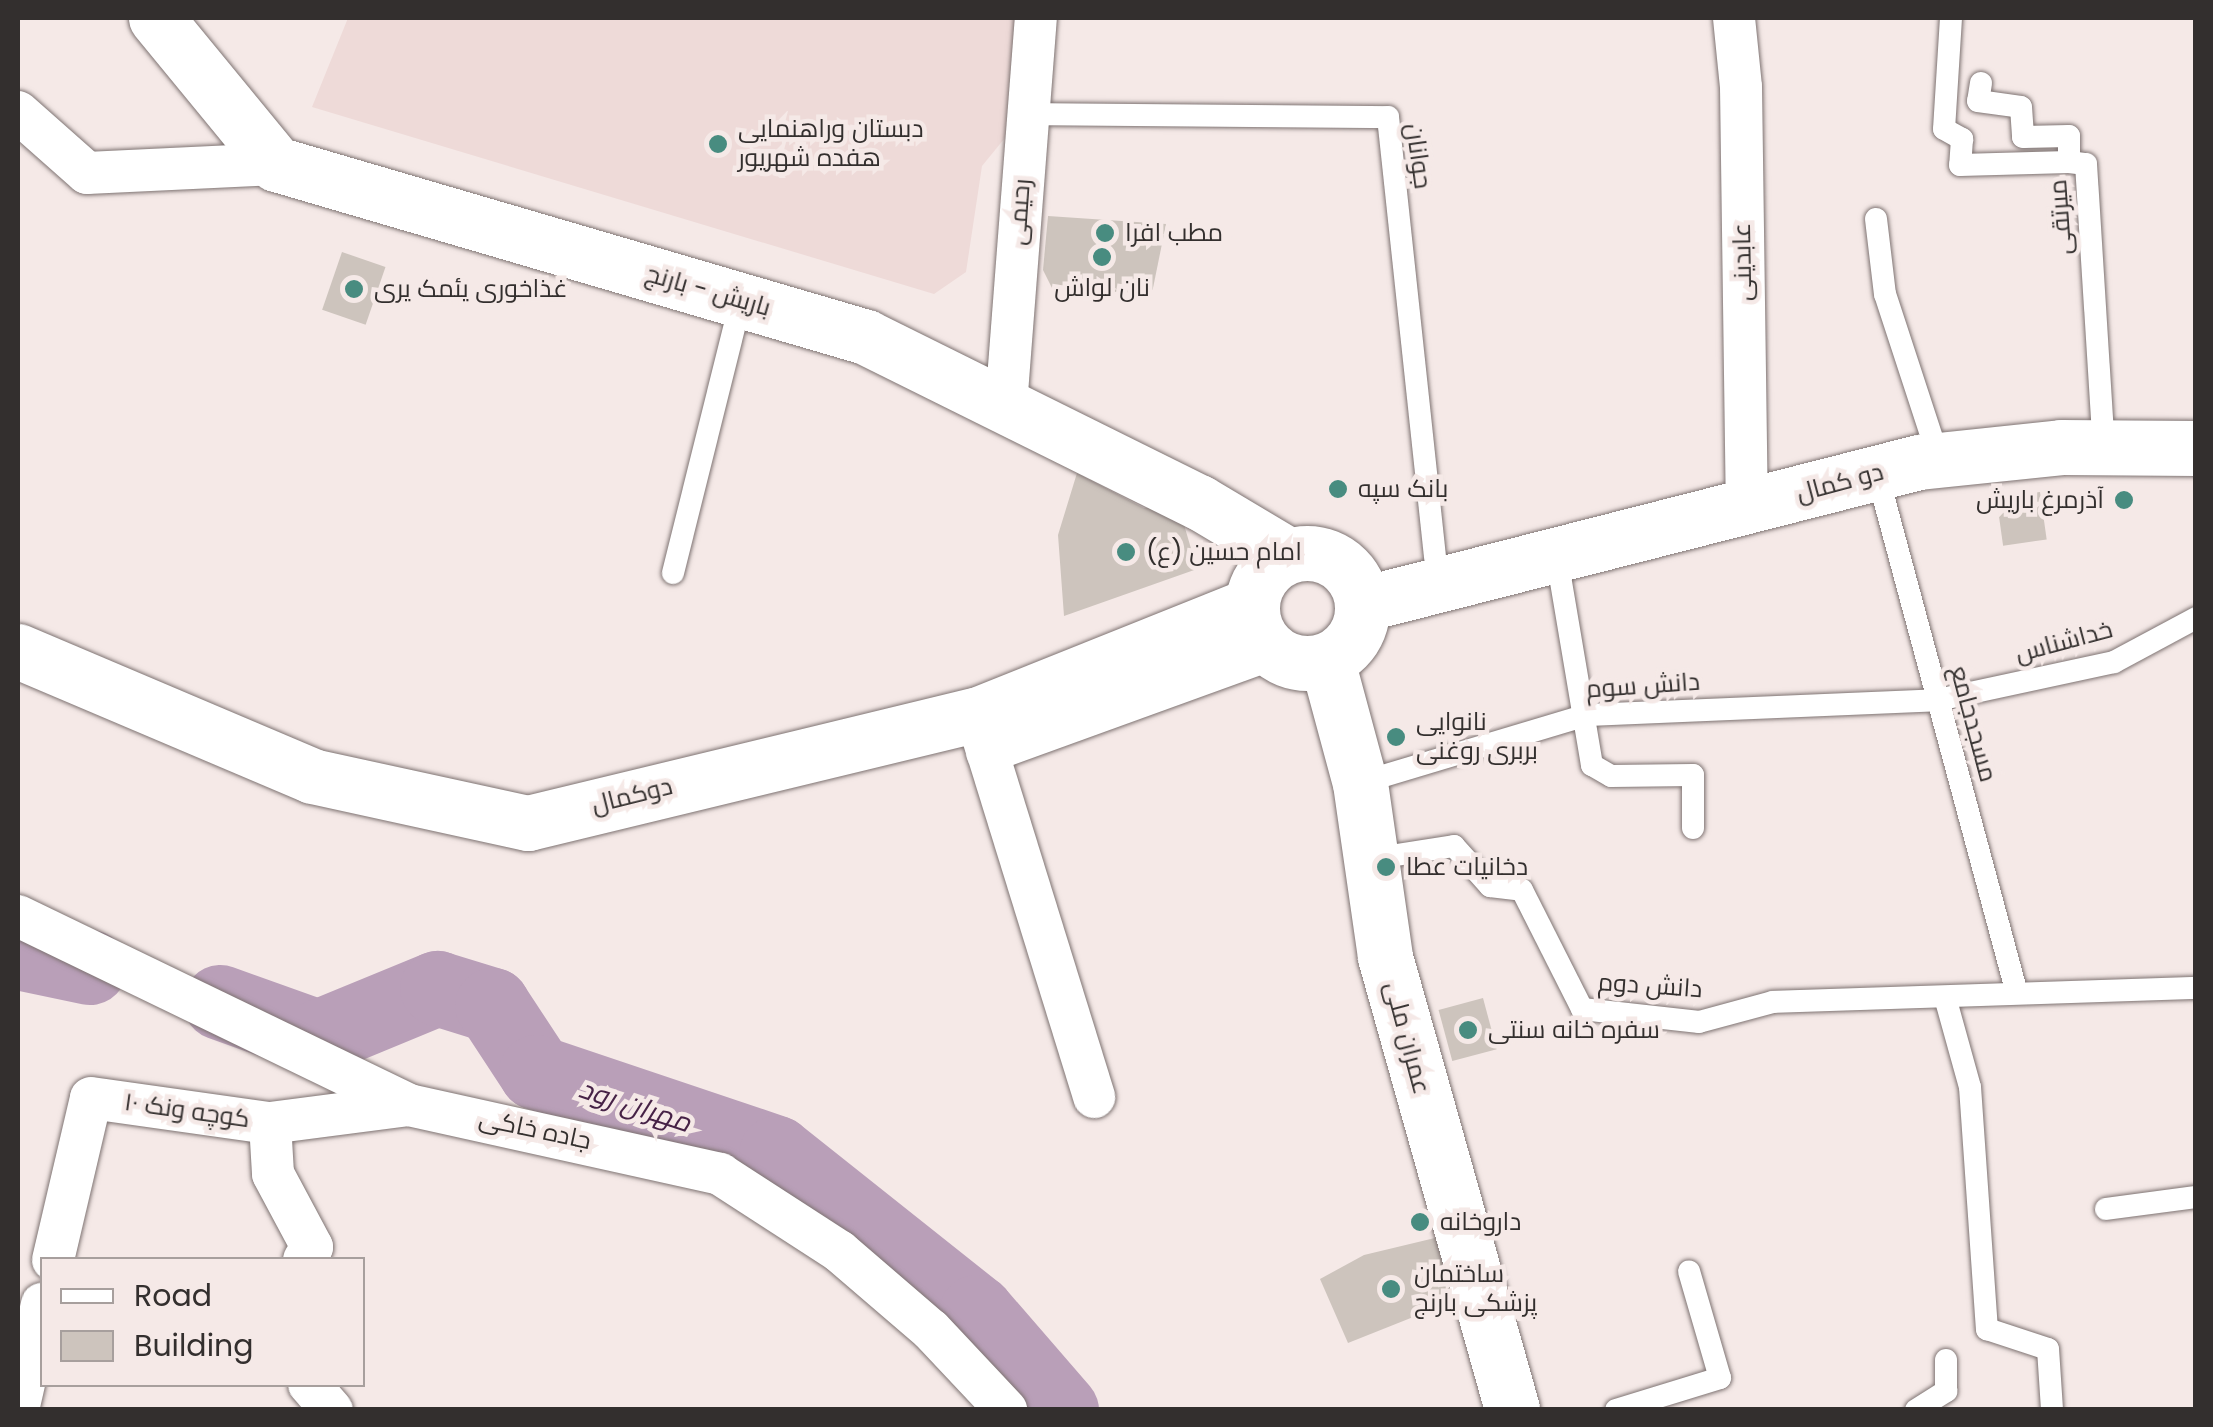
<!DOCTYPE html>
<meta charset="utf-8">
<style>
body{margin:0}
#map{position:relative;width:2213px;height:1427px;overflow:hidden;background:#f5e9e7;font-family:Poppins,Cairo,sans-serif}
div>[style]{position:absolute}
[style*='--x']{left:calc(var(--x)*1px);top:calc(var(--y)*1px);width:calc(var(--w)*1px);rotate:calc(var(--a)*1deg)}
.built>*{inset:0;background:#eedad8}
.river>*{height:75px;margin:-37.5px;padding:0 37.5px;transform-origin:37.5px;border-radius:37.5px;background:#b99fb8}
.building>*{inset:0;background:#cdc4bd;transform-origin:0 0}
.roads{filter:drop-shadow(0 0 2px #7e7372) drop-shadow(0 0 2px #7e7372)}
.lane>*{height:22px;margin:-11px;padding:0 11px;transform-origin:11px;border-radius:11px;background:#fff}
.street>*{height:42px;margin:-21px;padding:0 21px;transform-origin:21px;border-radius:21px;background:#fff}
.secondary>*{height:55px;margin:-27.5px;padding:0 27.5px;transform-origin:27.5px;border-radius:27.5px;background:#fff}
.secondary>.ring{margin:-27.5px;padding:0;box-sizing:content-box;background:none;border:55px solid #fff;border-radius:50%}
.dots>*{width:28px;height:28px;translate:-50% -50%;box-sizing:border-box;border:5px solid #f5e9e7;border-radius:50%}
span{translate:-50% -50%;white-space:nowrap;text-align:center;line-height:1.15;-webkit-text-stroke:9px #f5e9e7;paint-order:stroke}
.poi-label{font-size:25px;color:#332f2e}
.left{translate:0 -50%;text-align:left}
.right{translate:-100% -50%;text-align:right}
.street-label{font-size:25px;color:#332f2e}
.water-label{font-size:28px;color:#462246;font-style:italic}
.frame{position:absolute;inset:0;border:20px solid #332f2e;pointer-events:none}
.legend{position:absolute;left:40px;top:1257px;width:325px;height:130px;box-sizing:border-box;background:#f5e9e7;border:2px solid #a79f9d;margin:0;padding:12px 18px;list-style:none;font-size:30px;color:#332f2e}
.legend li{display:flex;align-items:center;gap:20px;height:50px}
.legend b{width:50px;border:2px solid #a79f9d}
</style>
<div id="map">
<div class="built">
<i style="clip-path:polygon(348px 18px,1025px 18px,1018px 122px,982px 166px,966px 272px,934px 294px,312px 107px)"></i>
</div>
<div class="river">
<i style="--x:18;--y:952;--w:73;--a:11.9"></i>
<i style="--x:220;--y:1002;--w:104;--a:19.7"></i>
<i style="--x:318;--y:1037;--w:129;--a:-22.4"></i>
<i style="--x:437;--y:988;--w:58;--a:17.2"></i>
<i style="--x:492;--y:1005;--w:80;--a:56.7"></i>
<i style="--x:536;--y:1072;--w:253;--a:18.6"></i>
<i style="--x:776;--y:1153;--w:256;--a:38.5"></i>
<i style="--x:976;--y:1312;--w:130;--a:49.1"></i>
</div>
<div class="building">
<i style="clip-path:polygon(1048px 216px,1166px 224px,1152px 293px,1053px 290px,1043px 270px)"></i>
<i style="left:342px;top:252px;width:46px;height:61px;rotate:19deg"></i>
<i style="clip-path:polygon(1077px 473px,1144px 508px,1178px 504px,1197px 569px,1064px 616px,1058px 535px)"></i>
<i style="left:2040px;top:492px;width:48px;height:44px;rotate:82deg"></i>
<i style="left:1483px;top:998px;width:53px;height:46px;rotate:75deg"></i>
<i style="clip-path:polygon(1439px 1237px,1461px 1298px,1348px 1343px,1320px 1279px,1364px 1255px)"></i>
</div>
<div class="roads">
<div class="lane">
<i style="--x:1951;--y:18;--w:111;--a:93.6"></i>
<i style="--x:1944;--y:129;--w:21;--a:29"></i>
<i style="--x:1962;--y:139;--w:26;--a:94"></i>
<i style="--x:1960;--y:165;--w:109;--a:-1.6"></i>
<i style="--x:1981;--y:83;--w:18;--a:99"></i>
<i style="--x:1978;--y:101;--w:43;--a:7.9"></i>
<i style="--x:2021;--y:107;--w:30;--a:86"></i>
<i style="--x:2023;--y:137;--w:46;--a:-1.2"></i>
<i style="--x:2069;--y:136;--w:26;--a:90"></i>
<i style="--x:2069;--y:162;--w:17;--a:7"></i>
<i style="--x:2086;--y:164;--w:284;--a:86.4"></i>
<i style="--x:1028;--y:114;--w:360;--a:0.5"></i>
<i style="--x:1388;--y:117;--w:443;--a:83.9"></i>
<i style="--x:1876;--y:219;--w:76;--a:83.2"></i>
<i style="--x:1885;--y:294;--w:174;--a:71.9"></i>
<i style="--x:1877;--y:473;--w:535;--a:74.95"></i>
<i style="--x:673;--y:573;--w:281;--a:-76"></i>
<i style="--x:1561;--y:582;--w:186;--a:80.4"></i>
<i style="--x:1592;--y:765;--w:22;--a:30"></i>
<i style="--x:1611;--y:776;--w:82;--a:-0.7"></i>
<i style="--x:1693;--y:775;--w:53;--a:90"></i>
<i style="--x:1360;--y:783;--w:237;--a:-16.7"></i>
<i style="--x:1587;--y:715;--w:351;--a:-2.4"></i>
<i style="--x:1938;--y:700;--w:180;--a:-12.2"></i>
<i style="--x:2114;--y:662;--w:93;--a:-28.2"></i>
<i style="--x:1371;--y:859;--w:84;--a:-8.9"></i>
<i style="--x:1454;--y:846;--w:54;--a:48"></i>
<i style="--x:1490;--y:886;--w:32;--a:7"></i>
<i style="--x:1522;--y:890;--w:133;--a:63.2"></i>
<i style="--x:1582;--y:1009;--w:118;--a:6.3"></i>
<i style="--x:1699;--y:1022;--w:77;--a:-15.1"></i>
<i style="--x:1773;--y:1002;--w:423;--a:-1.9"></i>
<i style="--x:1945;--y:997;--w:93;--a:74.5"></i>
<i style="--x:1970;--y:1087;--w:243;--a:86"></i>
<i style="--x:1987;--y:1329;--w:64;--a:18.2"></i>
<i style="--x:2048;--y:1349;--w:61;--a:86.2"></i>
<i style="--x:2106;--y:1209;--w:91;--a:-7.6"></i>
<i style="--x:1616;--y:1410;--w:109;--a:-17.1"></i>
<i style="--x:1720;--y:1378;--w:111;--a:-106.2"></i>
<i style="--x:1916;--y:1410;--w:36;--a:-32"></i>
<i style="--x:1946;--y:1391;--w:31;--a:-90"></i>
</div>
<div class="street">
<i style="--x:1734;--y:18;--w:69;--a:84.2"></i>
<i style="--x:1741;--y:87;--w:420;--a:89.2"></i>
<i style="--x:18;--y:112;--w:92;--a:41.5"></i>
<i style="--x:87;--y:173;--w:189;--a:-2.7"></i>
<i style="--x:1006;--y:406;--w:389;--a:-85.6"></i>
<i style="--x:976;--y:715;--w:400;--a:72.8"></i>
<i style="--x:987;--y:752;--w:300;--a:-19.9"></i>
<i style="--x:18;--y:916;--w:434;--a:25.8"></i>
<i style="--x:409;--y:1105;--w:319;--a:12.5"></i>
<i style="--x:720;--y:1174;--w:142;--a:32.9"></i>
<i style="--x:839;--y:1251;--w:121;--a:40.7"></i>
<i style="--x:931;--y:1330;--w:110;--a:46.8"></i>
<i style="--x:270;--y:1123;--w:51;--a:86.6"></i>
<i style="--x:273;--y:1174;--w:83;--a:61.9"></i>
<i style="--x:312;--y:1247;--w:15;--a:122"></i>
<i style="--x:53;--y:1260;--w:166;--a:-76.8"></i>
<i style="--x:91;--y:1098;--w:181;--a:8"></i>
<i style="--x:270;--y:1123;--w:140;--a:-7.4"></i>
<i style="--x:309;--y:1384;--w:35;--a:49"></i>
<i style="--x:18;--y:1410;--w:109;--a:-77.2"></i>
</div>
<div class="secondary">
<i style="--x:156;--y:18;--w:189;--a:50.6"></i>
<i style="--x:276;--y:164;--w:615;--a:16.34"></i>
<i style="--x:866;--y:337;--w:372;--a:26.4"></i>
<i style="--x:1199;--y:502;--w:104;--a:30.8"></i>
<i class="ring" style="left:1252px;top:553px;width:55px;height:55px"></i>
<i style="--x:1363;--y:604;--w:574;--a:-14.33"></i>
<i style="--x:1919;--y:462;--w:143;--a:-6"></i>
<i style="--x:2061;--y:447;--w:135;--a:0.4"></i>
<i style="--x:18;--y:651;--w:319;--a:23"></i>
<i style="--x:312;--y:776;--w:221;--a:12.3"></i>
<i style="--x:528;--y:823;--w:461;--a:-13.6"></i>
<i style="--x:976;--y:715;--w:296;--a:-21.8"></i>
<i style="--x:1327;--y:661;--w:126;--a:74.9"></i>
<i style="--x:1360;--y:783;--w:176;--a:81.8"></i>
<i style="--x:1385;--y:957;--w:470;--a:74.3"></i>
</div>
</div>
<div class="dots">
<i style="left:718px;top:144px;background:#488c80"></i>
<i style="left:1105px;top:233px;background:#488c80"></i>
<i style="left:1102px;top:257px;background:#488c80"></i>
<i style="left:354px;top:289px;background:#488c80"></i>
<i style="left:1338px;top:489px;background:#488c80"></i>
<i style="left:2124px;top:500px;background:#488c80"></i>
<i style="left:1126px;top:552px;background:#488c80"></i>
<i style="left:1396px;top:737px;background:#488c80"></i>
<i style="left:1386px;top:867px;background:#488c80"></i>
<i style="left:1468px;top:1030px;background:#488c80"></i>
<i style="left:1420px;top:1222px;background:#488c80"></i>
<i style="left:1391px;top:1289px;background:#488c80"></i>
</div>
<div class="poi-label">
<span class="left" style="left:738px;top:144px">دبستان وراهنمایی<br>هفده شهریور</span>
<span class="left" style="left:1125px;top:233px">مطب افرا</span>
<span style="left:1102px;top:288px">نان لواش</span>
<span class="left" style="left:374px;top:289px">غذاخوری یئمک یری</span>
<span class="left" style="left:1358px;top:489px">بانک سپه</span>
<span class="right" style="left:2104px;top:500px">آذرمرغ باریش</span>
<span class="left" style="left:1146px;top:552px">امام حسین (ع)</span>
<span class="left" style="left:1416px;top:737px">نانوایی<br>بربری روغنی</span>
<span class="left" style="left:1406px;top:867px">دخانیات عطا</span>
<span class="left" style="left:1488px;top:1030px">سفره خانه سنتی</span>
<span class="left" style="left:1440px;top:1222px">داروخانه</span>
<span class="left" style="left:1414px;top:1289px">ساختمان<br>پزشکی بارنج</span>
</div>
<div class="street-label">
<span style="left:1418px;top:156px;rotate:82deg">جوانان</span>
<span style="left:1020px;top:212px;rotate:-86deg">رحیمی</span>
<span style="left:2061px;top:217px;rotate:-94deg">میرتقی</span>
<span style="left:1743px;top:262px;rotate:-91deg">عابدینی</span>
<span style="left:708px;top:291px;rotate:16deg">باریش - بارنج</span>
<span style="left:1840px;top:483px;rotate:-15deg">دو کمال</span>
<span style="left:2064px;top:642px;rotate:-15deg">خداشناس</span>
<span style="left:1643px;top:686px;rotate:-4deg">دانش سوم</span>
<span style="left:1973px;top:724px;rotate:75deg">مسجدجامع</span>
<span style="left:632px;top:796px;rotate:-14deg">دوکمال</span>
<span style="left:1650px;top:986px;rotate:4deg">دانش دوم</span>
<span style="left:1407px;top:1038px;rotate:75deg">عمران ملی</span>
<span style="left:187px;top:1111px;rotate:8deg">کوچه ونک ۱۰</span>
<span style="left:535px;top:1130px;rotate:12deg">جاده خاکی</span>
</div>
<div class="water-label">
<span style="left:635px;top:1106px;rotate:18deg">مهران رود</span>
</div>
<div class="frame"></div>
<ul class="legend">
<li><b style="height:12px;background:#fff"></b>Road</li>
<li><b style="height:28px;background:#cdc4bd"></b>Building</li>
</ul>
</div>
